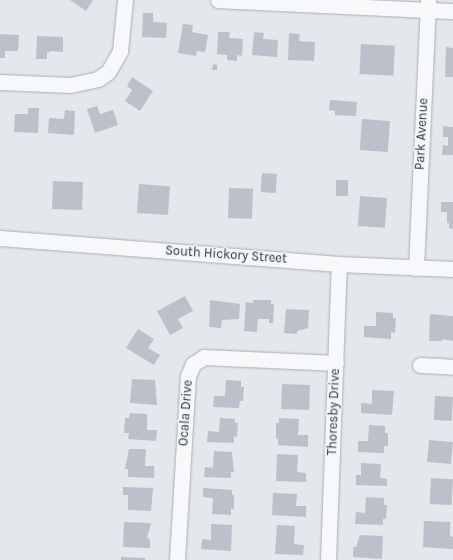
<!DOCTYPE html>
<style>
body{margin:0}
#map{position:relative;width:453px;height:560px;overflow:hidden;background:#e4e7ec;font-family:Karla,sans-serif}
div>[style]{position:absolute}
[style*='--x']{left:calc(var(--x)*1px);top:calc(var(--y)*1px);width:calc(var(--w)*1px);rotate:calc(var(--a)*1deg)}
.building>*{inset:0;background:#bbc0ca;transform-origin:0 0}
.roads{filter:drop-shadow(0 0 1px #a9aeb7) drop-shadow(0 0 1px #a9aeb7)}
.minor>*{height:15px;margin:-7.5px;padding:0 7.5px;transform-origin:7.5px;border-radius:7.5px;background:#f7f8fa}
span{translate:-50% -50%;white-space:nowrap;text-align:center;line-height:1.15;-webkit-text-stroke:3px #f4f6f9;paint-order:stroke}
.street-label{font-size:13px;color:#2b3445}
</style>
<div id="map">
<div class="building">
<i style="clip-path:polygon(70px 0,93px 0,86px 11px)"></i>
<i style="clip-path:polygon(143px 13px,153px 13px,153px 22px,167px 23px,166px 38px,142px 37px)"></i>
<i style="clip-path:polygon(183px 24px,193px 25px,192px 32px,208px 35px,205px 52px,197px 51px,196px 56px,178px 53px)"></i>
<i style="clip-path:polygon(218px 32px,230px 32px,229px 38px,243px 39px,242px 56px,237px 55px,237px 61px,227px 60px,227px 55px,217px 54px)"></i>
<i style="clip-path:polygon(254px 32px,264px 33px,263px 39px,278px 40px,277px 57px,252px 55px)"></i>
<i style="clip-path:polygon(289px 33px,300px 34px,299px 41px,315px 42px,314px 61px,288px 60px)"></i>
<i style="clip-path:polygon(0 34px,19px 35px,18px 51px,5px 51px,5px 58px,0 58px)"></i>
<i style="clip-path:polygon(37px 36px,63px 37px,63px 52px,51px 51px,47px 53px,47px 59px,36px 59px)"></i>
<i style="left:361px;top:44px;width:34px;height:30px;rotate:3deg"></i>
<i style="clip-path:polygon(446px 47px,453px 48px,453px 77px,445px 77px)"></i>
<i style="clip-path:polygon(213px 64px,217px 65px,217px 70px,212px 70px)"></i>
<i style="clip-path:polygon(132px 77px,153px 91px,140px 111px,125px 101px,132px 90px,127px 86px)"></i>
<i style="clip-path:polygon(330px 100px,357px 102px,356px 116px,335px 115px,335px 111px,329px 110px)"></i>
<i style="clip-path:polygon(97px 106px,100px 114px,113px 110px,118px 125px,95px 133px,87px 109px)"></i>
<i style="clip-path:polygon(28px 108px,39px 108px,38px 133px,14px 132px,15px 114px,28px 114px)"></i>
<i style="clip-path:polygon(65px 110px,75px 111px,74px 135px,48px 133px,49px 118px,64px 119px)"></i>
<i style="left:362px;top:119px;width:28px;height:31px;rotate:4deg"></i>
<i style="clip-path:polygon(443px 126px,453px 127px,453px 155px,442px 155px,443px 145px,448px 146px,448px 137px,443px 137px)"></i>
<i style="left:262px;top:173px;width:15px;height:19px;rotate:4deg"></i>
<i style="left:336px;top:180px;width:12px;height:16px"></i>
<i style="left:53px;top:181px;width:30px;height:28px;rotate:2deg"></i>
<i style="left:139px;top:184px;width:31px;height:29px;rotate:4deg"></i>
<i style="left:229px;top:188px;width:24px;height:30px;rotate:2deg"></i>
<i style="left:360px;top:196px;width:27px;height:30px;rotate:4deg"></i>
<i style="clip-path:polygon(441px 202px,453px 202px,453px 229px,449px 228px,449px 223px,447px 223px,447px 212px,441px 212px)"></i>
<i style="clip-path:polygon(185px 296px,193px 311px,178px 319px,183px 328px,170px 335px,157px 311px)"></i>
<i style="clip-path:polygon(210px 300px,240px 304px,239px 319px,222px 320px,221px 328px,209px 327px)"></i>
<i style="clip-path:polygon(253px 300px,271px 300px,271px 304px,274px 304px,273px 323px,269px 323px,269px 319px,258px 319px,257px 332px,244px 331px,246px 302px,253px 303px)"></i>
<i style="clip-path:polygon(286px 309px,309px 310px,308px 328px,297px 331px,297px 334px,284px 333px)"></i>
<i style="clip-path:polygon(376px 312px,393px 313px,393px 318px,396px 318px,395px 333px,391px 332px,391px 339px,364px 337px,364px 326px,376px 326px)"></i>
<i style="clip-path:polygon(430px 314px,453px 316px,453px 341px,442px 339px,442px 341px,429px 341px)"></i>
<i style="clip-path:polygon(138px 329px,154px 339px,148px 348px,160px 355px,154px 365px,126px 348px)"></i>
<i style="clip-path:polygon(132px 379px,155px 380px,157px 405px,130px 403px)"></i>
<i style="clip-path:polygon(226px 380px,241px 381px,241px 387px,244px 387px,243px 401px,240px 401px,239px 408px,213px 407px,214px 396px,225px 396px)"></i>
<i style="left:282px;top:384px;width:28px;height:25px;rotate:2deg"></i>
<i style="clip-path:polygon(372px 390px,394px 391px,392px 415px,361px 413px,361px 403px,372px 404px)"></i>
<i style="left:435px;top:396px;width:18px;height:24px;rotate:3deg"></i>
<i style="clip-path:polygon(130px 413px,147px 414px,147px 430px,157px 430px,156px 441px,128px 439px,129px 433px,124px 433px,125px 418px,129px 418px)"></i>
<i style="clip-path:polygon(220px 418px,235px 419px,235px 423px,238px 423px,237px 437px,234px 436px,234px 443px,207px 442px,208px 431px,219px 432px)"></i>
<i style="clip-path:polygon(279px 418px,299px 419px,298px 435px,308px 435px,308px 447px,278px 445px,278px 439px,276px 439px,276px 423px,279px 423px)"></i>
<i style="clip-path:polygon(369px 425px,385px 426px,385px 433px,388px 433px,388px 446px,384px 446px,384px 453px,358px 452px,358px 441px,368px 441px)"></i>
<i style="left:429px;top:440px;width:24px;height:22px;rotate:5deg"></i>
<i style="clip-path:polygon(129px 449px,146px 449px,145px 466px,154px 466px,154px 478px,128px 477px,128px 469px,125px 469px)"></i>
<i style="clip-path:polygon(214px 451px,232px 452px,234px 472px,231px 472px,231px 478px,204px 477px,205px 467px,213px 468px)"></i>
<i style="clip-path:polygon(277px 454px,298px 455px,297px 472px,306px 473px,306px 482px,276px 481px)"></i>
<i style="clip-path:polygon(361px 463px,381px 464px,380px 478px,387px 479px,387px 486px,356px 485px,356px 475px,361px 475px)"></i>
<i style="left:431px;top:478px;width:22px;height:26px;rotate:3deg"></i>
<i style="clip-path:polygon(123px 487px,153px 488px,151px 511px,128px 510px,128px 495px,123px 495px)"></i>
<i style="clip-path:polygon(203px 488px,232px 490px,232px 495px,234px 495px,234px 509px,231px 509px,231px 515px,212px 514px,213px 498px,203px 497px)"></i>
<i style="clip-path:polygon(273px 493px,297px 494px,296px 506px,306px 506px,306px 517px,272px 515px)"></i>
<i style="clip-path:polygon(366px 497px,384px 498px,384px 505px,387px 505px,386px 519px,383px 519px,383px 525px,355px 524px,356px 512px,365px 513px)"></i>
<i style="clip-path:polygon(424px 521px,450px 522px,450px 536px,453px 537px,453px 549px,423px 547px)"></i>
<i style="clip-path:polygon(124px 522px,151px 523px,147px 538px,150px 539px,150px 548px,123px 547px)"></i>
<i style="clip-path:polygon(211px 524px,232px 525px,231px 551px,201px 549px,202px 539px,211px 540px)"></i>
<i style="clip-path:polygon(277px 525px,295px 526px,294px 544px,304px 545px,303px 555px,275px 554px)"></i>
<i style="clip-path:polygon(360px 535px,383px 536px,382px 559px,353px 557px,353px 547px,356px 547px)"></i>
<i style="clip-path:polygon(121px 557px,145px 558px,145px 560px,121px 560px)"></i>
</div>
<div class="roads">
<div class="minor">
<i style="--x:218;--y:0;--w:235;--a:2.7"></i>
<i style="--x:0;--y:82;--w:70;--a:2.5"></i>
<i style="--x:70;--y:85;--w:29;--a:-12"></i>
<i style="--x:98;--y:79;--w:12;--a:-35"></i>
<i style="--x:108;--y:72;--w:24;--a:-60"></i>
<i style="--x:120;--y:51;--w:51;--a:-84.4"></i>
<i style="--x:0;--y:238;--w:340;--a:4.4"></i>
<i style="--x:339;--y:264;--w:114;--a:2.5"></i>
<i style="--x:416;--y:268;--w:268;--a:-87.4"></i>
<i style="--x:420;--y:365;--w:33;--a:3"></i>
<i style="--x:177;--y:560;--w:184;--a:-86.6"></i>
<i style="--x:188;--y:376;--w:13;--a:-67"></i>
<i style="--x:193;--y:364;--w:13;--a:-32"></i>
<i style="--x:204;--y:357;--w:132;--a:2.6"></i>
<i style="--x:328;--y:560;--w:296;--a:-87.9"></i>
</div>
</div>
<div class="street-label">
<span style="left:422px;top:134px;rotate:-87deg">Park Avenue</span>
<span style="left:226px;top:255px;rotate:4deg">South Hickory Street</span>
<span style="left:334px;top:412px;rotate:-88deg">Thoresby Drive</span>
<span style="left:186px;top:413px;rotate:-86deg">Ocala Drive</span>
</div>
</div>
